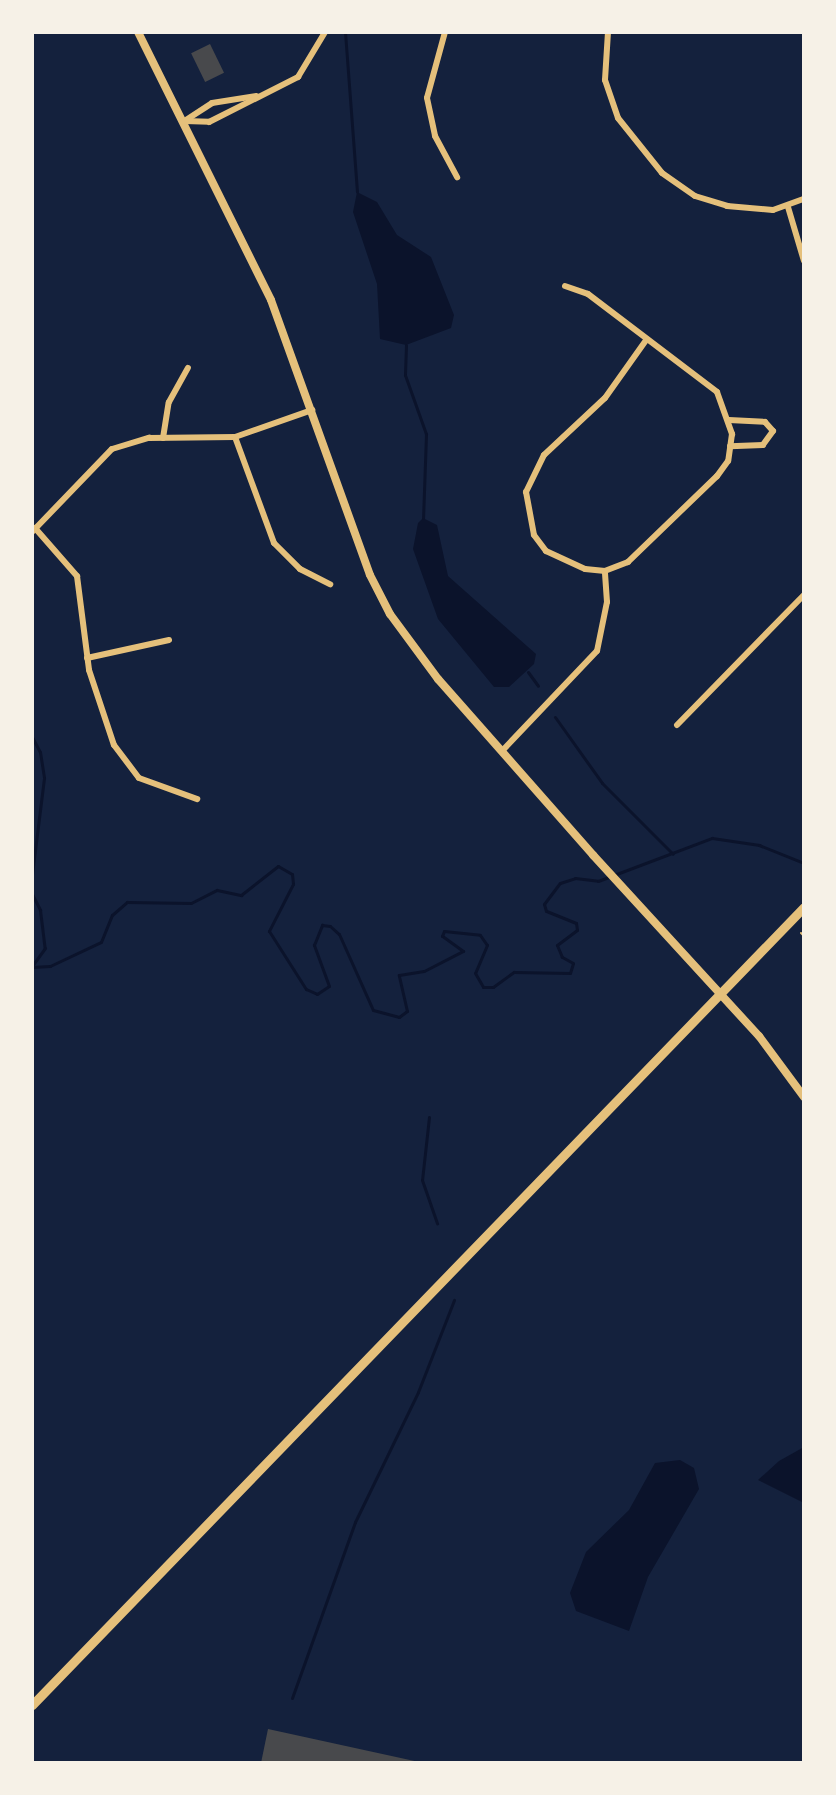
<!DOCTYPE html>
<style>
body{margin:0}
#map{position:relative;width:836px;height:1795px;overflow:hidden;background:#14213d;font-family:Mulish,sans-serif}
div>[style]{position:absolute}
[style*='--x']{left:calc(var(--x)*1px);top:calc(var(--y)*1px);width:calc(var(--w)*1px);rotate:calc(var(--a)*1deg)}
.water>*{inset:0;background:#0b132b}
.stream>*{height:3px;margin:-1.5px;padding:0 1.5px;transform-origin:1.5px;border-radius:1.5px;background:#0b132b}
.building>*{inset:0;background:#48494c;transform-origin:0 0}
.path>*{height:2px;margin:-1px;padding:0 1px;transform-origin:1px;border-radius:1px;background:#e5c07b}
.minor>*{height:6px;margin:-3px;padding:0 3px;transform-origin:3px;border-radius:3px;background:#e5c07b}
.tertiary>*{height:8px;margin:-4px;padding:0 4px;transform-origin:4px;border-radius:4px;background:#e5c07b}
.secondary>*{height:9px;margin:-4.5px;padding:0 4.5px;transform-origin:4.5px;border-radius:4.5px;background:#e5c07b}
span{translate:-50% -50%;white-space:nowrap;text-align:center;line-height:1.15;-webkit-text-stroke:7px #f6f1e7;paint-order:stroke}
.frame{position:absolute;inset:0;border:34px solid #f6f1e7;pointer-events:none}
</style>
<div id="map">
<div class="water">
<i style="clip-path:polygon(357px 192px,377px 202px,397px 235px,431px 257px,454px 315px,451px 328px,406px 345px,380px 339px,377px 284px,353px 212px)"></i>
<i style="clip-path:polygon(423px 518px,437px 525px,448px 576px,536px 654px,534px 664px,509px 687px,494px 687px,438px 619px,413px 549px,418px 523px)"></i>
<i style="clip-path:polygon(804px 1447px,804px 1503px,758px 1480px,779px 1461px)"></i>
<i style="clip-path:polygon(680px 1460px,694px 1468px,699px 1489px,648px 1577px,629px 1631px,576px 1611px,570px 1593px,586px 1552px,629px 1510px,655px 1463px)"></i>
</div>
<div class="stream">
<i style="--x:345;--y:32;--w:160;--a:85.7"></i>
<i style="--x:406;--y:345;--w:30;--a:92"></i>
<i style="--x:405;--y:375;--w:63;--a:70.4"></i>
<i style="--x:426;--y:434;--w:84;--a:92"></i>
<i style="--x:528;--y:672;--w:17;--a:54"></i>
<i style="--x:555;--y:717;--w:81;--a:54.5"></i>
<i style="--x:602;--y:783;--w:100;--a:45"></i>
<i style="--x:32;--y:737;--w:17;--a:62"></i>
<i style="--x:40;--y:752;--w:26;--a:81"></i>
<i style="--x:44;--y:778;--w:97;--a:97.1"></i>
<i style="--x:32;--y:894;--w:18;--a:63"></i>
<i style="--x:40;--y:910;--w:38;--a:83"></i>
<i style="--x:45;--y:948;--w:22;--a:126"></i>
<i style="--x:32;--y:967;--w:18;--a:-3"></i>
<i style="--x:50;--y:966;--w:56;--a:-25.2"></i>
<i style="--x:101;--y:942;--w:29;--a:-68"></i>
<i style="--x:112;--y:915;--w:20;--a:-41"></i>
<i style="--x:127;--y:902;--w:64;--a:0.9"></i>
<i style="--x:191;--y:903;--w:29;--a:-27"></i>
<i style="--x:217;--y:890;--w:25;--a:12"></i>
<i style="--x:241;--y:895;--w:47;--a:-38.1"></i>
<i style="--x:278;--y:866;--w:16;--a:30"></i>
<i style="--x:292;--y:874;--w:10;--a:84"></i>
<i style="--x:293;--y:884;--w:53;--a:117.1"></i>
<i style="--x:269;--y:931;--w:69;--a:57.5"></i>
<i style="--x:306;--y:989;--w:12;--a:24"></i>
<i style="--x:317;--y:994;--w:14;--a:-34"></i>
<i style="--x:329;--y:986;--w:44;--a:-110.1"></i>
<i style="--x:314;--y:945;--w:22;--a:-68"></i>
<i style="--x:322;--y:925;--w:8;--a:7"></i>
<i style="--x:330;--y:926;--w:12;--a:42"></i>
<i style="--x:339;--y:934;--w:83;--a:65.9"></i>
<i style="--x:373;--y:1010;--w:27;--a:15"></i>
<i style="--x:399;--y:1017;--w:10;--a:-37"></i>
<i style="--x:407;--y:1011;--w:37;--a:-103"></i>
<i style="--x:399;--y:975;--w:25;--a:-9"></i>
<i style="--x:424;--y:971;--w:44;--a:-27.1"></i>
<i style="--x:463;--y:951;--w:26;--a:-144"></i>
<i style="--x:442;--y:936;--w:5;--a:-68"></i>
<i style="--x:444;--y:931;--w:36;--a:6"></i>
<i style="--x:480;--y:935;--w:12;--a:55"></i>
<i style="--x:487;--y:945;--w:30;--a:113"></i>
<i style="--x:475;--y:973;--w:16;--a:60"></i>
<i style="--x:483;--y:987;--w:10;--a:0"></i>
<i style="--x:493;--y:987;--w:26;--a:-36"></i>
<i style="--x:514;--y:972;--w:56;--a:1"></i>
<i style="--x:570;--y:973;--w:10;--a:-73"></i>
<i style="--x:573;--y:963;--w:13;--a:-151"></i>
<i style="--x:562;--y:957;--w:13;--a:-113"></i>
<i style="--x:557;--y:945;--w:25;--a:-37"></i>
<i style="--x:577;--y:930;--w:7;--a:-98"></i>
<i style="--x:576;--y:923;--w:32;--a:-158"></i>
<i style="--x:546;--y:911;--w:7;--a:-106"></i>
<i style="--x:544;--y:904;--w:26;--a:-53"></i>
<i style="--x:560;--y:883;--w:16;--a:-18"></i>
<i style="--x:575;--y:878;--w:23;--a:7"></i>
<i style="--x:598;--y:881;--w:122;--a:-20.7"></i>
<i style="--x:712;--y:838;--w:48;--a:8.5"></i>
<i style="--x:759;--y:845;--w:48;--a:21.8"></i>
<i style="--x:429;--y:1117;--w:63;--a:96.3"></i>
<i style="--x:422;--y:1180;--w:46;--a:70.8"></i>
<i style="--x:292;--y:1698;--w:187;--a:-70.3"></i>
<i style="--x:355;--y:1522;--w:144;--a:-64.1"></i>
<i style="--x:418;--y:1392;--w:99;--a:-68.6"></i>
</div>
<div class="building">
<i style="left:210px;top:44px;width:32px;height:21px;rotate:64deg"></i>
<i style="clip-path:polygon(268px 1729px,419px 1762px,419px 1763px,261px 1763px)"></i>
</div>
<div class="path">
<i style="--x:801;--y:933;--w:4;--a:45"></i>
</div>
<div class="minor">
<i style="--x:445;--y:32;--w:68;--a:105.3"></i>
<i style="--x:427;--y:98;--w:39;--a:78"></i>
<i style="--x:435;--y:136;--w:47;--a:61.8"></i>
<i style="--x:608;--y:32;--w:48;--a:93.6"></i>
<i style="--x:605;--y:80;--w:40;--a:71.1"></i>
<i style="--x:618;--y:118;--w:70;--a:51.3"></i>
<i style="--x:662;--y:173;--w:40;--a:34.9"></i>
<i style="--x:695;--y:196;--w:34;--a:17"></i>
<i style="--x:727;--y:206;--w:46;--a:5"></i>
<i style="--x:773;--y:210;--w:33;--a:-20"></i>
<i style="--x:186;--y:120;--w:31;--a:-33"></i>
<i style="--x:212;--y:103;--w:45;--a:-9"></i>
<i style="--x:185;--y:121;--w:24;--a:2"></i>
<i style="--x:209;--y:122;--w:100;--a:-26.8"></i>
<i style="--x:298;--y:77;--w:52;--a:-59"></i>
<i style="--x:788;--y:207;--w:56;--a:73.5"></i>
<i style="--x:565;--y:286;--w:24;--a:19"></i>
<i style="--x:588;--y:294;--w:162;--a:37.2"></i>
<i style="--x:717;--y:392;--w:45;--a:70.3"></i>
<i style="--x:732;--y:434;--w:27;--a:98"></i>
<i style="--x:728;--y:461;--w:19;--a:126"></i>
<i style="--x:717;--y:476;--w:124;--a:136"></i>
<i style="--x:628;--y:562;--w:25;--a:159"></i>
<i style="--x:605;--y:571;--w:20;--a:-174"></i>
<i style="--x:585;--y:569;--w:43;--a:-155.2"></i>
<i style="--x:546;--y:551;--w:20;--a:-127"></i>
<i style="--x:534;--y:535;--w:44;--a:-100.5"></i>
<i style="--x:526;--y:492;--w:41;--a:-64.1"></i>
<i style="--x:544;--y:455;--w:83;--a:-43.1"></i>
<i style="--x:605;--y:398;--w:72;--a:-54.6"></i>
<i style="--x:729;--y:420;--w:36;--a:3"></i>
<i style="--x:765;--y:422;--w:12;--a:48"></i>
<i style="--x:773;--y:431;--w:17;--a:126"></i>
<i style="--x:763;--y:445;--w:33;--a:178"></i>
<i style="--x:235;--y:437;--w:113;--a:69.8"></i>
<i style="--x:274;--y:543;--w:37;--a:45"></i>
<i style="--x:300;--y:569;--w:34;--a:27"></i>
<i style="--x:163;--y:438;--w:36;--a:-81"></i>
<i style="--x:169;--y:402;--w:39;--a:-61"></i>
<i style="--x:35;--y:528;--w:64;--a:48.8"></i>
<i style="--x:77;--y:576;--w:95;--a:82.7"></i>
<i style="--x:89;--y:670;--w:79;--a:71.6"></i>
<i style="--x:114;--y:745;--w:41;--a:52.9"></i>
<i style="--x:139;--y:778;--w:62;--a:19.9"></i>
<i style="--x:32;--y:532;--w:115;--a:-46.1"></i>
<i style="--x:112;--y:449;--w:39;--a:-17"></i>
<i style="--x:149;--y:438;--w:86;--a:-0.7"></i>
<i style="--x:235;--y:437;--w:82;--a:-19.3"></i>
<i style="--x:87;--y:658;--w:84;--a:-12.4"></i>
<i style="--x:677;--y:725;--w:182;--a:-45.7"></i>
<i style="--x:502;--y:751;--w:138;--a:-46.5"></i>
<i style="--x:597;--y:651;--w:50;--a:-78.5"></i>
<i style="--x:607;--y:602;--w:31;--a:-94"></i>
</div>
<div class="tertiary">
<i style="--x:138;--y:32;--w:299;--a:63.6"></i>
<i style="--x:271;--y:300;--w:292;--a:70.2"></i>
<i style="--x:370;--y:575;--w:44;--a:62.9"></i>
<i style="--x:390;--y:614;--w:81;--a:53.6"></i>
<i style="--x:438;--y:679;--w:235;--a:48.6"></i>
<i style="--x:593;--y:855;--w:246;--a:47.5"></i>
<i style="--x:759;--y:1036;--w:76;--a:53.6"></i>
</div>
<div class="secondary">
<i style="--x:32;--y:1705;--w:1110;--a:-45.95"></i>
</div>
<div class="frame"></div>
</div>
